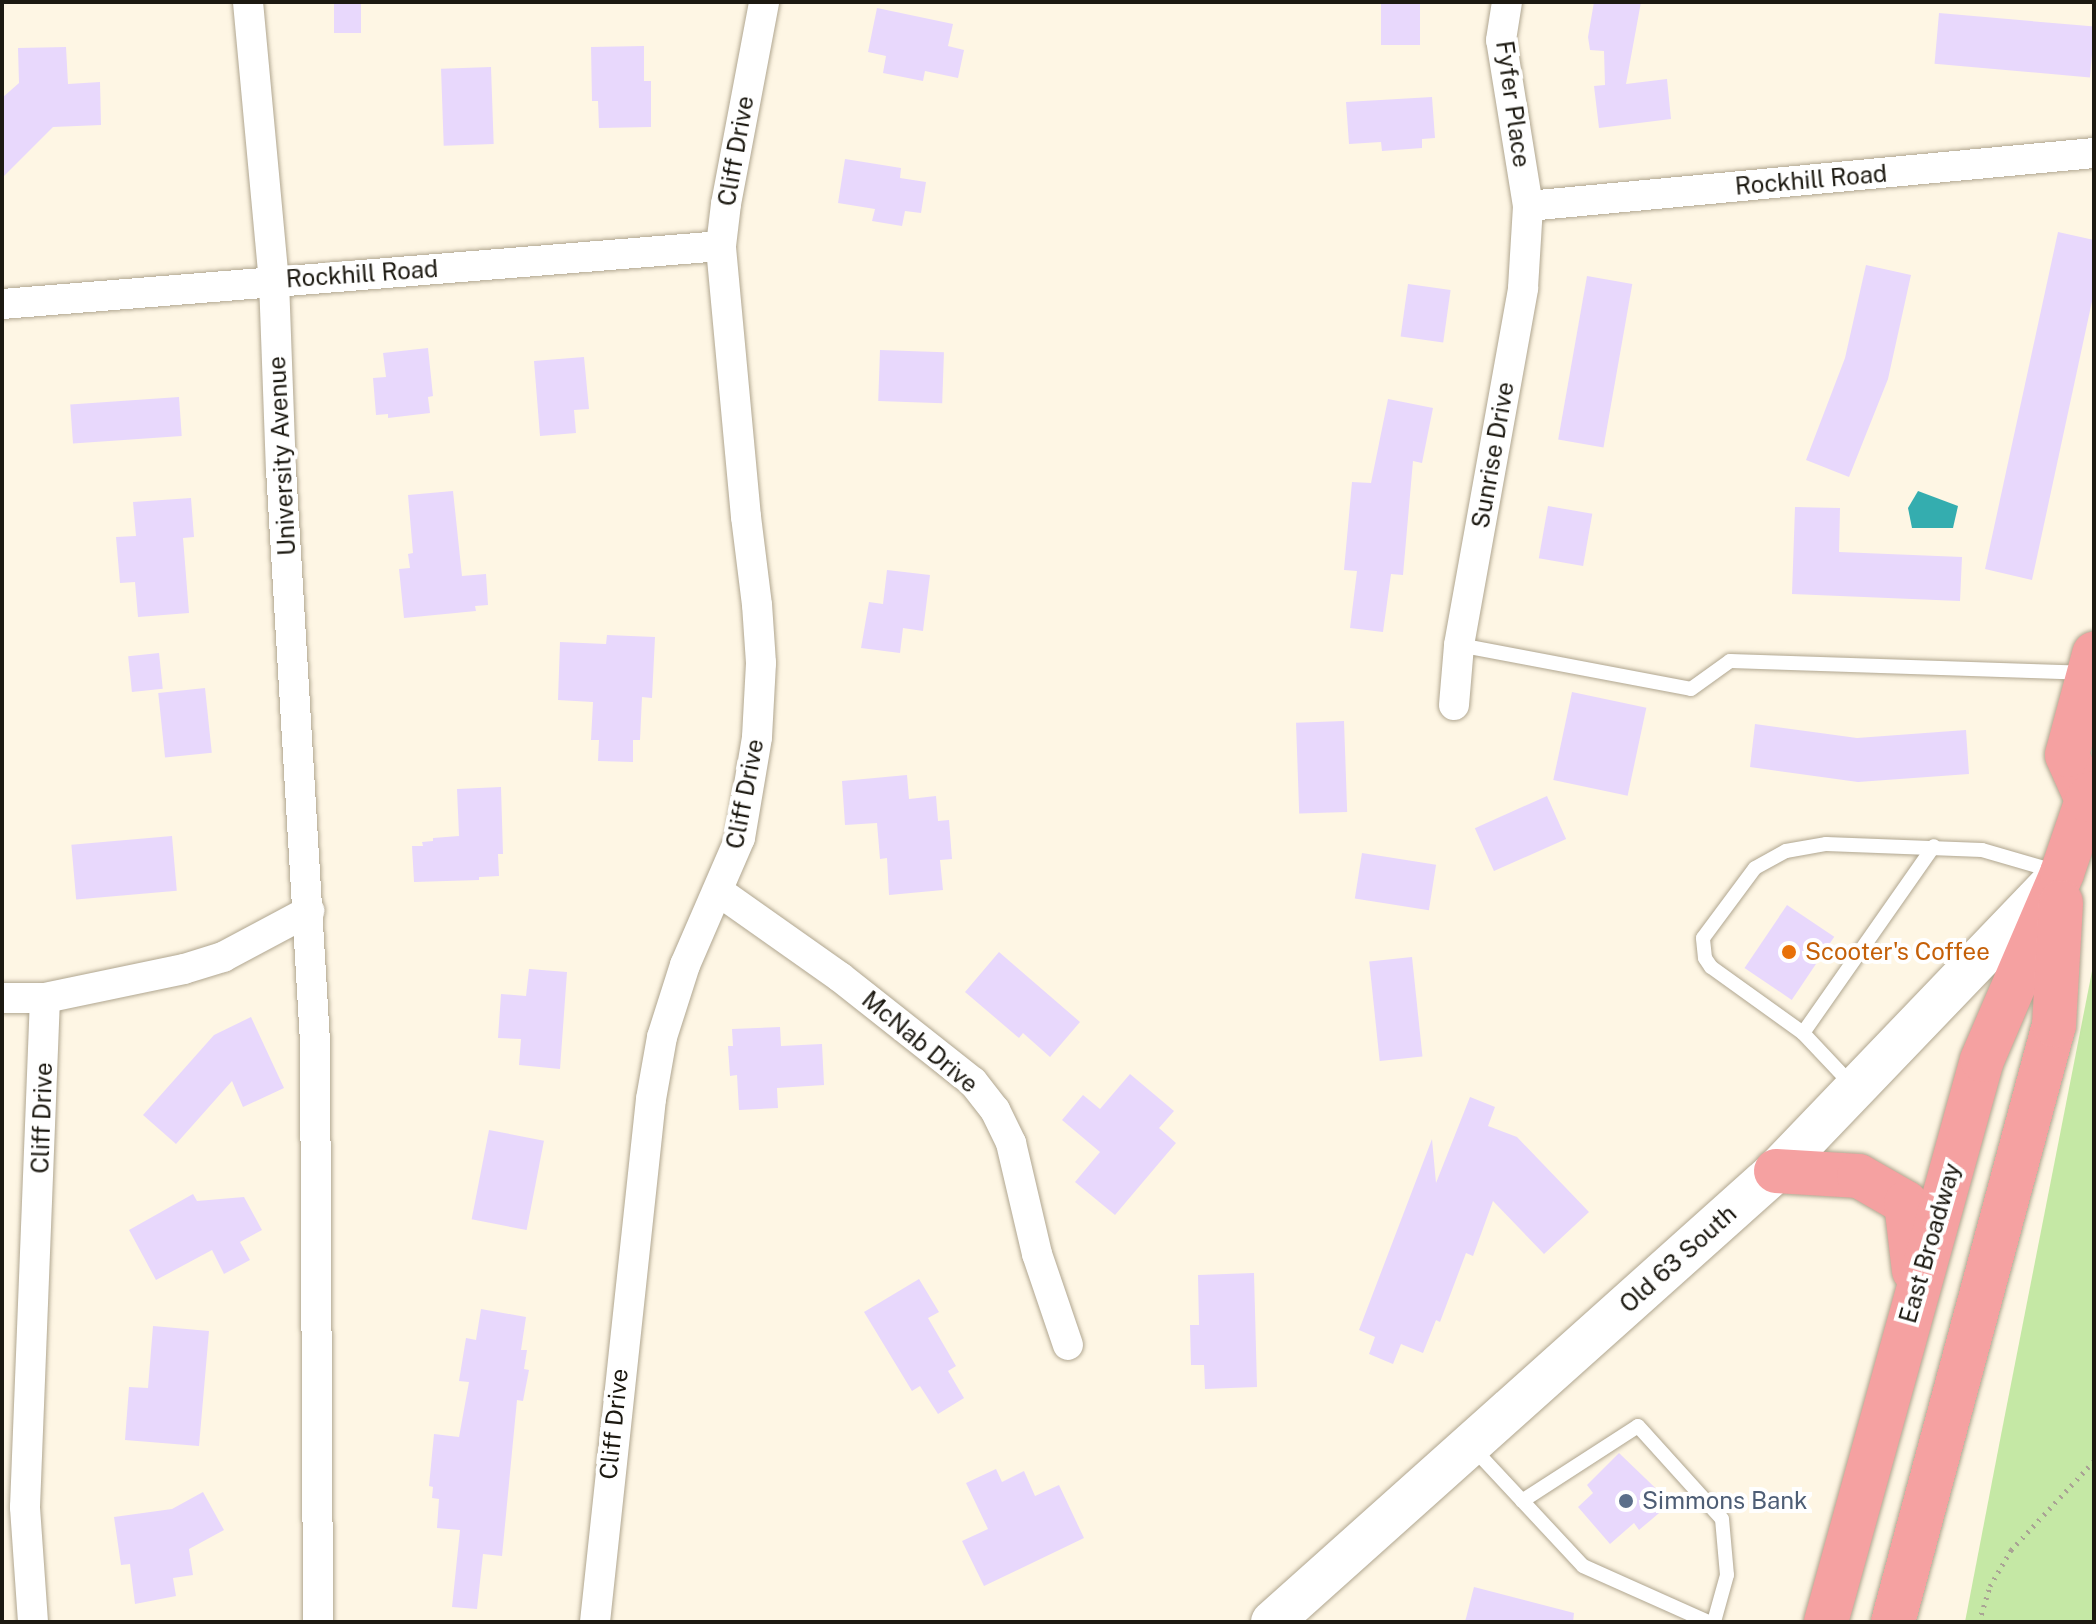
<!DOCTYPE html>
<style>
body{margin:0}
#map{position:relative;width:2096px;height:1624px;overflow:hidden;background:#fef6e4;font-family:"Public Sans",sans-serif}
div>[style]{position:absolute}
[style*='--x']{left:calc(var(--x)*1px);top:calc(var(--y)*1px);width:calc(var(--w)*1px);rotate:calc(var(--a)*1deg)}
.green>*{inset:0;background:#c5e8a5}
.water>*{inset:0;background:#34adaf}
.building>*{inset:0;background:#e8d8fc;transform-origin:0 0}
.path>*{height:5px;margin-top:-2.5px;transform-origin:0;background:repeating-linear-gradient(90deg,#a9a394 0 2px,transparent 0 8px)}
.roads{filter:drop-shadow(0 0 2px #b0a690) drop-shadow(0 0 2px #b0a690)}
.service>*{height:14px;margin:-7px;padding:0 7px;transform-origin:7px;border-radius:7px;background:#fff}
.minor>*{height:30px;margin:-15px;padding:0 15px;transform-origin:15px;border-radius:15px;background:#fff}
.secondary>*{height:42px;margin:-21px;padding:0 21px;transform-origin:21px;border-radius:21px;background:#fff}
.primary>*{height:44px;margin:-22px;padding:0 22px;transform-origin:22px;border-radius:22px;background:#f5a1a1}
.dots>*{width:22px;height:22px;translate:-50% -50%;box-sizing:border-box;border:4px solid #fff;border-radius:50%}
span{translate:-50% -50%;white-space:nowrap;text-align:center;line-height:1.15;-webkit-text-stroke:8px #fff;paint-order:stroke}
.street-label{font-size:24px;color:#1c1911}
.food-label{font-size:24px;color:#c56008}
.left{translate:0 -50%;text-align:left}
.service-label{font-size:24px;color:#4e5e75}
.frame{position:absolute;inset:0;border:4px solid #1c1911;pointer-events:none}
</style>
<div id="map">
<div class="green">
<i style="clip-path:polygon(2094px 961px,2094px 1622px,1965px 1622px,2001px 1435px)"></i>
</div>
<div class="water">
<i style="clip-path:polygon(1918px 491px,1958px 506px,1953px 528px,1912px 528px,1908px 508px)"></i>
</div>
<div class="building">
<i style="left:334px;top:2px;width:27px;height:31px"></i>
<i style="left:1381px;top:2px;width:39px;height:43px"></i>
<i style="clip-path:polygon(1594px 2px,1641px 2px,1626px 84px,1667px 79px,1671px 119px,1599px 128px,1594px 86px,1605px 85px,1604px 51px,1590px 50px,1588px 37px)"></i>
<i style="clip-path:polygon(877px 8px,953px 24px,948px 46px,964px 50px,958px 78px,925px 71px,923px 81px,883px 73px,886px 56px,868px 52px)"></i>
<i style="left:1939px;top:13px;width:156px;height:51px;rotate:5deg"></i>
<i style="clip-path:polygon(644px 46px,644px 81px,651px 81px,651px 127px,599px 128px,598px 101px,592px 101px,591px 47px)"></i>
<i style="clip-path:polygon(66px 47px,68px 84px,100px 82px,101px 125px,53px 127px,2px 178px,2px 98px,19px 83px,18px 48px)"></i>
<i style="left:491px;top:67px;width:77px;height:50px;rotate:88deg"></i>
<i style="clip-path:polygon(1432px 97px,1435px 138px,1422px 139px,1422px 148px,1382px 151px,1381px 142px,1349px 144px,1346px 102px)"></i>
<i style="clip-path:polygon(845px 159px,901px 168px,900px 178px,926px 182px,921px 213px,905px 211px,902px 226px,872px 221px,875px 209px,838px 203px)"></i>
<i style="clip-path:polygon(2058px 232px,2094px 240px,2094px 292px,2032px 580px,1985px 569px)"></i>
<i style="clip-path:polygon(1866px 265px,1911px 275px,1888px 379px,1849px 477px,1806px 460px,1845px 358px)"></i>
<i style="left:1587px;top:276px;width:46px;height:166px;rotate:10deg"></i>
<i style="left:1408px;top:284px;width:43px;height:53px;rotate:8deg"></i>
<i style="clip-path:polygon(428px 348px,433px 396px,428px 397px,430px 413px,388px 418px,388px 414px,376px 415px,373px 378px,386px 377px,383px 353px)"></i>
<i style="left:880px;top:350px;width:64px;height:51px;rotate:2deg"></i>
<i style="clip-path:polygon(584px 357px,589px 409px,574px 410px,576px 433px,540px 436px,534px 361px)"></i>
<i style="left:179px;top:397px;width:39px;height:109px;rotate:86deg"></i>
<i style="clip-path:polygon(1388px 399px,1433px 408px,1422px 463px,1413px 461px,1403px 575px,1391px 574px,1383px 632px,1350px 628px,1357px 571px,1344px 570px,1352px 482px,1371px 483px)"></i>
<i style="clip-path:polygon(453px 491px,462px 576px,486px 574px,488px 605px,475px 606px,476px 611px,404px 618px,399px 569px,410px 568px,408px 554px,413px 553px,408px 495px)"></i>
<i style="clip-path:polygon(191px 498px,194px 537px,183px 538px,189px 613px,138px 617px,135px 582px,120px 583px,116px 537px,136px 536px,133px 502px)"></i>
<i style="left:1548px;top:506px;width:45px;height:53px;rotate:10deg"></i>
<i style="clip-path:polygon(1795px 507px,1840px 508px,1839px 552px,1962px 557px,1960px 601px,1792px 594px)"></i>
<i style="clip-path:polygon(887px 570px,930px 575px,923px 631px,903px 628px,900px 653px,861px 648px,869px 602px,883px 604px)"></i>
<i style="clip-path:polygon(607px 635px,655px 637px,652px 698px,642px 697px,640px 740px,633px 740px,633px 762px,598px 761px,599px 740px,591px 740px,593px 702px,558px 700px,560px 642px,606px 644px)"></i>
<i style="left:159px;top:653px;width:36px;height:31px;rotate:84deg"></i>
<i style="left:205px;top:688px;width:65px;height:47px;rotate:84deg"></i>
<i style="left:1572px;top:692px;width:76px;height:90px;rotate:12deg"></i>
<i style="left:1344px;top:721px;width:91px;height:48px;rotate:88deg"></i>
<i style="clip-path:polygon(1755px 724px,1857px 738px,1966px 730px,1969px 774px,1858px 782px,1750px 767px)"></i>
<i style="clip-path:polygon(907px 775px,909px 799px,936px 796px,938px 821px,949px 820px,952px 859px,940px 860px,943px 890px,889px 895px,887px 858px,880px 859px,877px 823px,845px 825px,842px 781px)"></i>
<i style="clip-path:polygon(501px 787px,503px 854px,498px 854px,499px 876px,479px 877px,479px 880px,414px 882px,412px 846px,423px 846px,422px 842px,433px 841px,433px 838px,459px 836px,457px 789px)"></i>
<i style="left:1547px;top:796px;width:47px;height:79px;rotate:66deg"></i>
<i style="left:172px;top:836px;width:55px;height:101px;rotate:85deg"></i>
<i style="left:1362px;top:853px;width:75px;height:46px;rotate:9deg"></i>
<i style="left:1787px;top:905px;width:57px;height:76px;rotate:34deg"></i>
<i style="clip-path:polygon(999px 952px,1080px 1022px,1050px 1057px,1023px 1033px,1019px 1038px,965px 992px)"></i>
<i style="left:1412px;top:957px;width:100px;height:43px;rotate:84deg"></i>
<i style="clip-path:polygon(529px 969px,567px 972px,560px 1069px,519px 1065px,521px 1039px,498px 1038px,501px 994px,526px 996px)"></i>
<i style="clip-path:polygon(251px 1017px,284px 1088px,243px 1107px,232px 1081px,176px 1144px,143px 1115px,214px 1035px)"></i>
<i style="clip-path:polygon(780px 1027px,781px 1046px,822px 1044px,824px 1085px,777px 1088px,778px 1108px,739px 1110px,737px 1075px,730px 1076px,728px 1046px,733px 1046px,732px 1029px)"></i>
<i style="clip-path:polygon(1130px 1074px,1174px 1111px,1159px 1128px,1176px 1143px,1115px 1215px,1075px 1182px,1100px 1152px,1062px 1120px,1083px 1095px,1100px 1109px)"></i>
<i style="clip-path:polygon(1470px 1097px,1495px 1107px,1488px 1126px,1517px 1137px,1589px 1212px,1544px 1254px,1493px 1201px,1473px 1256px,1466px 1253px,1440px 1322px,1436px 1320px,1423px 1353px,1401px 1344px,1393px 1364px,1369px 1354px,1375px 1337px,1359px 1330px,1432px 1139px,1436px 1183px)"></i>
<i style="left:489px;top:1130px;width:56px;height:91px;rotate:11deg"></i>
<i style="clip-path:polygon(193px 1194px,197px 1201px,244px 1197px,262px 1230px,240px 1242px,250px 1260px,224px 1274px,212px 1250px,156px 1280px,129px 1230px)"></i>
<i style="clip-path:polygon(1254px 1273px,1257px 1387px,1205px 1389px,1204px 1365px,1191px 1365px,1190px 1325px,1199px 1325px,1198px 1275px)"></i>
<i style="clip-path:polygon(919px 1279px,939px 1312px,928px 1318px,956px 1366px,948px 1371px,964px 1398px,938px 1414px,920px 1386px,912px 1391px,864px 1312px)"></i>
<i style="clip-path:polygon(481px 1309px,526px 1317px,521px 1350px,527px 1350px,524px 1369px,529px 1370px,523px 1401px,517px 1400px,502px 1556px,483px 1554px,477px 1609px,452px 1607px,460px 1530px,437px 1528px,439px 1499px,432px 1498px,433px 1487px,429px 1486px,434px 1434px,459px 1437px,469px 1382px,459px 1381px,466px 1338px,476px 1340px)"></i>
<i style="clip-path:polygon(153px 1326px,209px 1331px,199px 1446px,125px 1440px,129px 1387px,148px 1388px)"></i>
<i style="clip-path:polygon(1619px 1453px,1671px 1503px,1639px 1530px,1634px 1523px,1610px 1544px,1578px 1507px,1593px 1493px,1587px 1485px)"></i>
<i style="clip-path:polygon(996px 1469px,1002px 1482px,1024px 1471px,1035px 1496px,1059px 1485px,1084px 1538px,984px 1586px,962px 1541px,988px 1529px,966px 1483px)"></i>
<i style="clip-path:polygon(203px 1492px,224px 1530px,189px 1549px,193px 1575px,173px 1578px,176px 1596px,135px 1604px,130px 1564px,121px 1565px,114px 1517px,172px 1509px)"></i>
<i style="clip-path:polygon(1474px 1587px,1574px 1613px,1573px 1622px,1465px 1622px)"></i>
</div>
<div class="path">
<i style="--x:1979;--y:1622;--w:38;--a:-73"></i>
<i style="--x:1990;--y:1586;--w:42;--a:-59.7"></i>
<i style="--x:2011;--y:1550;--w:122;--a:-47"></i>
</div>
<div class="roads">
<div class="service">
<i style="--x:1459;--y:645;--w:236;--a:10.7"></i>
<i style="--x:1691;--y:689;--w:48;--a:-35.7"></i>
<i style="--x:1730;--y:661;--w:354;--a:1.9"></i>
<i style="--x:1803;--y:1033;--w:228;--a:-55"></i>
<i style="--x:1852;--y:1085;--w:71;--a:-133.3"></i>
<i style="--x:1803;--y:1033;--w:113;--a:-144.3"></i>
<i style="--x:1711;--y:967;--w:11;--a:-124"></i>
<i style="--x:1705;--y:958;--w:20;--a:-96"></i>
<i style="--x:1703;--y:938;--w:87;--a:-53.4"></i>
<i style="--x:1755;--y:868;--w:35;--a:-29"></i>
<i style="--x:1786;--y:851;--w:41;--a:-9.9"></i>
<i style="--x:1826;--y:844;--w:156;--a:2.2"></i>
<i style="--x:1982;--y:850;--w:79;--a:16.1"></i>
<i style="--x:1473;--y:1448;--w:161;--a:47"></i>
<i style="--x:1583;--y:1566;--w:137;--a:24.1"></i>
<i style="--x:1522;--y:1501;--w:138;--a:-32.9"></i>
<i style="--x:1638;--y:1426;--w:125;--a:47.9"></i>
<i style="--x:1722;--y:1519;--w:56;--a:84.9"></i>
<i style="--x:1727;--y:1575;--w:49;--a:105.5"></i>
</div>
<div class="minor">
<i style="--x:248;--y:2;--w:280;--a:84.7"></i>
<i style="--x:274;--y:281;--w:188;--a:87.9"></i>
<i style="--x:281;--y:469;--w:574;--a:86.6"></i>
<i style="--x:315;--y:1042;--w:580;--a:89.7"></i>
<i style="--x:1528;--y:206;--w:568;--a:-5.35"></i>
<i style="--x:2;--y:304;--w:721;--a:-4.61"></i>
<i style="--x:1454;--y:705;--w:60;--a:-85.2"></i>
<i style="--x:1459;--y:645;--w:363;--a:-79.8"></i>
<i style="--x:1523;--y:288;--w:82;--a:-86.5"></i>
<i style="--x:1528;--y:206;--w:168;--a:-99.2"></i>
<i style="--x:1501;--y:40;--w:38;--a:-81"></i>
<i style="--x:718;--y:891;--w:149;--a:35.2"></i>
<i style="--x:840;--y:977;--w:169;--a:38.3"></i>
<i style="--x:973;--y:1082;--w:36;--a:52"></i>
<i style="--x:995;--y:1110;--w:37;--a:64"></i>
<i style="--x:1011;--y:1143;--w:114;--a:76.8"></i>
<i style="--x:1037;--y:1254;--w:96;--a:71.2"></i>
<i style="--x:2;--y:998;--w:43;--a:0"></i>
<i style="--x:33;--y:1622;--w:115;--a:-94"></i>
<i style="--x:25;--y:1507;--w:509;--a:-87.75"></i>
<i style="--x:45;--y:998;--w:142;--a:-11.8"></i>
<i style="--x:184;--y:969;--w:41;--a:-17.1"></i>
<i style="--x:223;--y:957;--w:98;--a:-28.1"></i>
<i style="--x:595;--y:1622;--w:526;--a:-83.89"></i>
<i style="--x:651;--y:1099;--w:63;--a:-79.9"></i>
<i style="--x:662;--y:1037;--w:76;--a:-72.3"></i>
<i style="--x:685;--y:965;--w:138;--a:-66.6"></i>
<i style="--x:740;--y:838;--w:102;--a:-80.4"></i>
<i style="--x:757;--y:737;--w:74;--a:-86.9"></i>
<i style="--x:761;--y:663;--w:58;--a:-93.9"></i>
<i style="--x:757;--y:605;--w:89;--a:-97.1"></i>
<i style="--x:746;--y:517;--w:272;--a:-95.3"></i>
<i style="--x:721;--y:246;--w:42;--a:-83.2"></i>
<i style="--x:726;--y:204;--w:206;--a:-79.3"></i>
</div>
<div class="secondary">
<i style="--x:1272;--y:1622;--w:676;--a:-41.82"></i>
<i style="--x:1776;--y:1171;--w:406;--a:-46.2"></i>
</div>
<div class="primary">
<i style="--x:2087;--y:800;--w:49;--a:-114"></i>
<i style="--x:2067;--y:755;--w:105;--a:-75"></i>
<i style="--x:1776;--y:1171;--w:83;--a:3.4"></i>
<i style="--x:1859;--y:1176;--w:54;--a:29.9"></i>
<i style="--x:1906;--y:1203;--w:68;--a:83.3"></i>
<i style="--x:1826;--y:1622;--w:583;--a:-74.49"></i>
<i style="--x:1982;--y:1060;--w:203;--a:-66.8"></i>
<i style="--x:2062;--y:873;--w:77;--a:-71.1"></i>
<i style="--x:2087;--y:800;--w:10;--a:-45"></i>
<i style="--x:1893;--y:1622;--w:618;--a:-74.91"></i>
<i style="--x:2054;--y:1025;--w:123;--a:-86.7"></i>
</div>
</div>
<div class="dots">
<i style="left:1789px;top:952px;background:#e8710a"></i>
<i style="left:1626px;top:1501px;background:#5c6f8a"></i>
</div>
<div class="street-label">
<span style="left:1513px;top:104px;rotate:82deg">Fyfer Place</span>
<span style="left:736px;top:151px;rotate:-80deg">Cliff Drive</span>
<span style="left:1811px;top:180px;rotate:-5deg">Rockhill Road</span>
<span style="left:362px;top:274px;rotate:-4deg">Rockhill Road</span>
<span style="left:1493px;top:455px;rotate:-80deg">Sunrise Drive</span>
<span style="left:282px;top:456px;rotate:-93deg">University Avenue</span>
<span style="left:745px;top:794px;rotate:-79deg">Cliff Drive</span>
<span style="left:920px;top:1042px;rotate:40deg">McNab Drive</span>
<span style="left:42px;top:1118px;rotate:-88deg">Cliff Drive</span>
<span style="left:1930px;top:1243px;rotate:-74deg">East Broadway</span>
<span style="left:1678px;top:1259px;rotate:-42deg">Old 63 South</span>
<span style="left:614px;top:1424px;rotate:-84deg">Cliff Drive</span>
</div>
<div class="food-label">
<span class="left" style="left:1805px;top:952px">Scooter's Coffee</span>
</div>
<div class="service-label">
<span class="left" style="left:1642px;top:1501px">Simmons Bank</span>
</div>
<div class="frame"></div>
</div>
